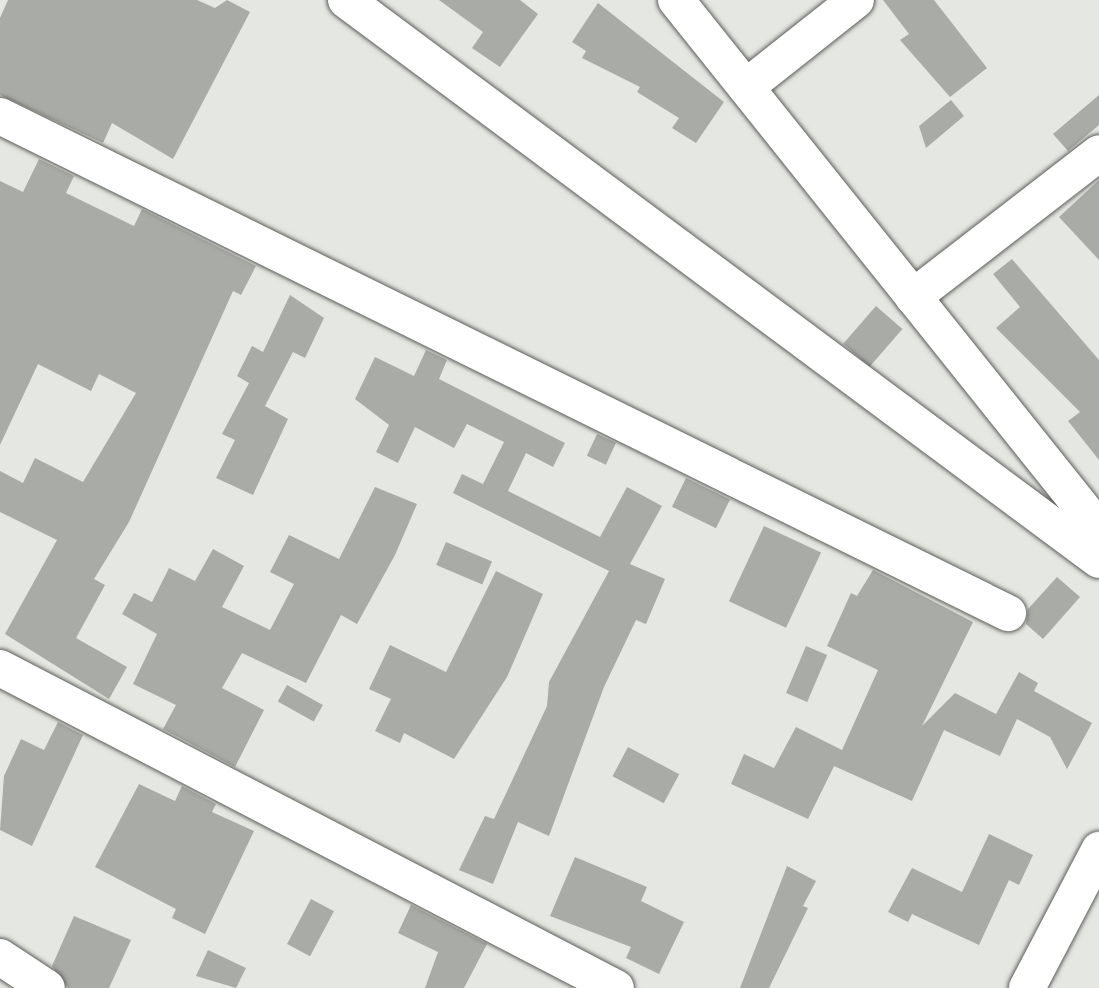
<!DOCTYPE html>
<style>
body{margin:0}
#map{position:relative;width:1099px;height:988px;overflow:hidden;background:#e5e7e2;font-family:"Titillium Web",sans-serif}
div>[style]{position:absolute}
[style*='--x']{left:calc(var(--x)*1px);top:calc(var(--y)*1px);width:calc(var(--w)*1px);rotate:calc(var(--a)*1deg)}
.building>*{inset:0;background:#a9aba7;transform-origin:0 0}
.roads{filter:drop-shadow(0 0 2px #5b5d59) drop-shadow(0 0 2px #5b5d59)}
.minor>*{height:36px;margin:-18px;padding:0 18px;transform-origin:18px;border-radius:18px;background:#fff}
span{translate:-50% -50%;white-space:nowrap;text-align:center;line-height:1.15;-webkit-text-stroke:7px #e5e7e2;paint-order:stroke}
</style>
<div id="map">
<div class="building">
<i style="clip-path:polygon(8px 0,197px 0,215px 8px,227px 0,250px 12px,173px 159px,112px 123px,103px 143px,0 95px,0 18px)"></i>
<i style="clip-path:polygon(439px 0,520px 0,538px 14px,500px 67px,472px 48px,483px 32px)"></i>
<i style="clip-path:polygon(883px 0,934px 0,987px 68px,950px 97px,900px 40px,909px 34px)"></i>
<i style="clip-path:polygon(598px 3px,724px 102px,696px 143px,672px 128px,679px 118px,637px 92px,640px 87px,582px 58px,586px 51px,572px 42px)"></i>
<i style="clip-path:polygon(1099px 95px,1099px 125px,1068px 151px,1053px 134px)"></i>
<i style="clip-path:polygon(951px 100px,964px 116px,926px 148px,919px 126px)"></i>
<i style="clip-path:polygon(39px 159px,74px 176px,66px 193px,134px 226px,142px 209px,256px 266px,241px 295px,233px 291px,129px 522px,94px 579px,105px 585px,76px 638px,127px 667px,109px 699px,5px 634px,57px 540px,0 512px,0 471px,23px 483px,35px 458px,83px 482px,136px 393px,99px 374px,91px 391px,38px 364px,0 445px,0 181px,23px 192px)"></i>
<i style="clip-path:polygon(1099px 180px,1099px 260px,1059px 217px)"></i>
<i style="clip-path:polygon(1012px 259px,1099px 360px,1099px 460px,1068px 421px,1080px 412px,996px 328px,1020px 307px,993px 274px)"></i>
<i style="clip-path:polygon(290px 295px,324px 318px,305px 358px,293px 352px,265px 406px,288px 419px,253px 495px,216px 478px,235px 440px,222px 434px,249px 383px,237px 376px,252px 346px,263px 352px)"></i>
<i style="left:876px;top:306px;width:35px;height:50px;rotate:41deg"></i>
<i style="clip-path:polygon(426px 350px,447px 360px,439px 379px,565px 443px,553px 467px,526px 453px,508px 491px,600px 537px,627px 487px,662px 506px,630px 564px,665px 579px,646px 624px,636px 620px,604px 687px,549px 836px,518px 822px,493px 884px,459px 870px,485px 816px,494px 819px,547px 706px,549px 682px,609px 571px,453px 493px,462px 474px,483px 484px,504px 442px,467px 424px,454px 448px,415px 427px,398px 463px,376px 452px,389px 425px,355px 399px,375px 357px,414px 376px)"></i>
<i style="left:597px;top:434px;width:21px;height:24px;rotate:25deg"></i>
<i style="left:686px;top:478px;width:49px;height:32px;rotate:26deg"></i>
<i style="clip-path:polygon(375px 487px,417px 504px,395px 555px,357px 624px,341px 615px,306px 683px,242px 653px,222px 688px,264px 710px,235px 767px,163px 729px,176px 705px,133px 684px,157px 634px,122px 614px,134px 593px,152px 602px,169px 568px,195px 581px,213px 549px,244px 566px,222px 607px,270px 630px,294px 584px,270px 572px,289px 535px,339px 559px)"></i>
<i style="left:764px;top:526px;width:63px;height:83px;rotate:25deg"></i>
<i style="left:446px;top:542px;width:50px;height:25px;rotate:23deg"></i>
<i style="clip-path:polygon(873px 570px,973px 622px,922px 726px,955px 693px,996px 714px,1019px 672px,1038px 683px,1034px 691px,1092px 723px,1067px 769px,1050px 737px,1017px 719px,1000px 756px,944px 730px,912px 801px,834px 766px,840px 754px,808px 819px,731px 784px,744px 754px,774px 768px,796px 727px,842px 750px,878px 670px,827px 646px,851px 593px,857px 596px)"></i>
<i style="clip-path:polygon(496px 571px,543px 594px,507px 677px,454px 759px,404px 733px,400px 743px,375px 731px,391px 699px,369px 689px,390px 645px,446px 672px)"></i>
<i style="clip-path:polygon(1057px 577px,1080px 597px,1043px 639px,1026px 624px,1028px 609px)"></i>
<i style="left:806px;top:646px;width:23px;height:51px;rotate:23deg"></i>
<i style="left:287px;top:685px;width:41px;height:19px;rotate:29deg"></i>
<i style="clip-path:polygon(58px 722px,83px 735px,32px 846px,0 830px,4px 776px,21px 739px,44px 750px)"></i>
<i style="left:628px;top:747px;width:58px;height:33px;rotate:28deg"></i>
<i style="clip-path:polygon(139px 784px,175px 801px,182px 786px,216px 804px,212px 812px,254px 831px,205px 934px,172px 918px,176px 909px,95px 867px)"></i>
<i style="clip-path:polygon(989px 834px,1033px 855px,1019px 885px,1009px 880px,979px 945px,912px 914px,908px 922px,888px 912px,912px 868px,962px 892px)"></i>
<i style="clip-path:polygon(575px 857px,647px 887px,641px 901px,684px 922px,659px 974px,626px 958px,631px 947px,550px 916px)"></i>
<i style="clip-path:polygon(787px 866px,816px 881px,803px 906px,808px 908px,769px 988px,740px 988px)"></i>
<i style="left:311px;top:899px;width:26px;height:51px;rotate:28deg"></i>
<i style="clip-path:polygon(411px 905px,487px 944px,464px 988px,425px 988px,438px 952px,398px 933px)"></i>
<i style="clip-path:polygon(74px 916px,131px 940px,109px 988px,68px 988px,52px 966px)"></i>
<i style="clip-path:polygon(208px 950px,246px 968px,236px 988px,196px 976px)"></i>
</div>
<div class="roads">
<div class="minor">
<i style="--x:346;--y:0;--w:938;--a:36.64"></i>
<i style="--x:676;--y:0;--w:677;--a:51.35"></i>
<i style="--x:746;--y:87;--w:140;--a:-38.3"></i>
<i style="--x:0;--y:116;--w:1124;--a:26.25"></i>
<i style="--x:913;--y:297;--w:235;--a:-37.7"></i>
<i style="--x:0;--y:668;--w:694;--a:27.45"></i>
<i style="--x:0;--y:957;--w:56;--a:33.4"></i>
<i style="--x:1027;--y:988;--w:156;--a:-62.4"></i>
</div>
</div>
</div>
